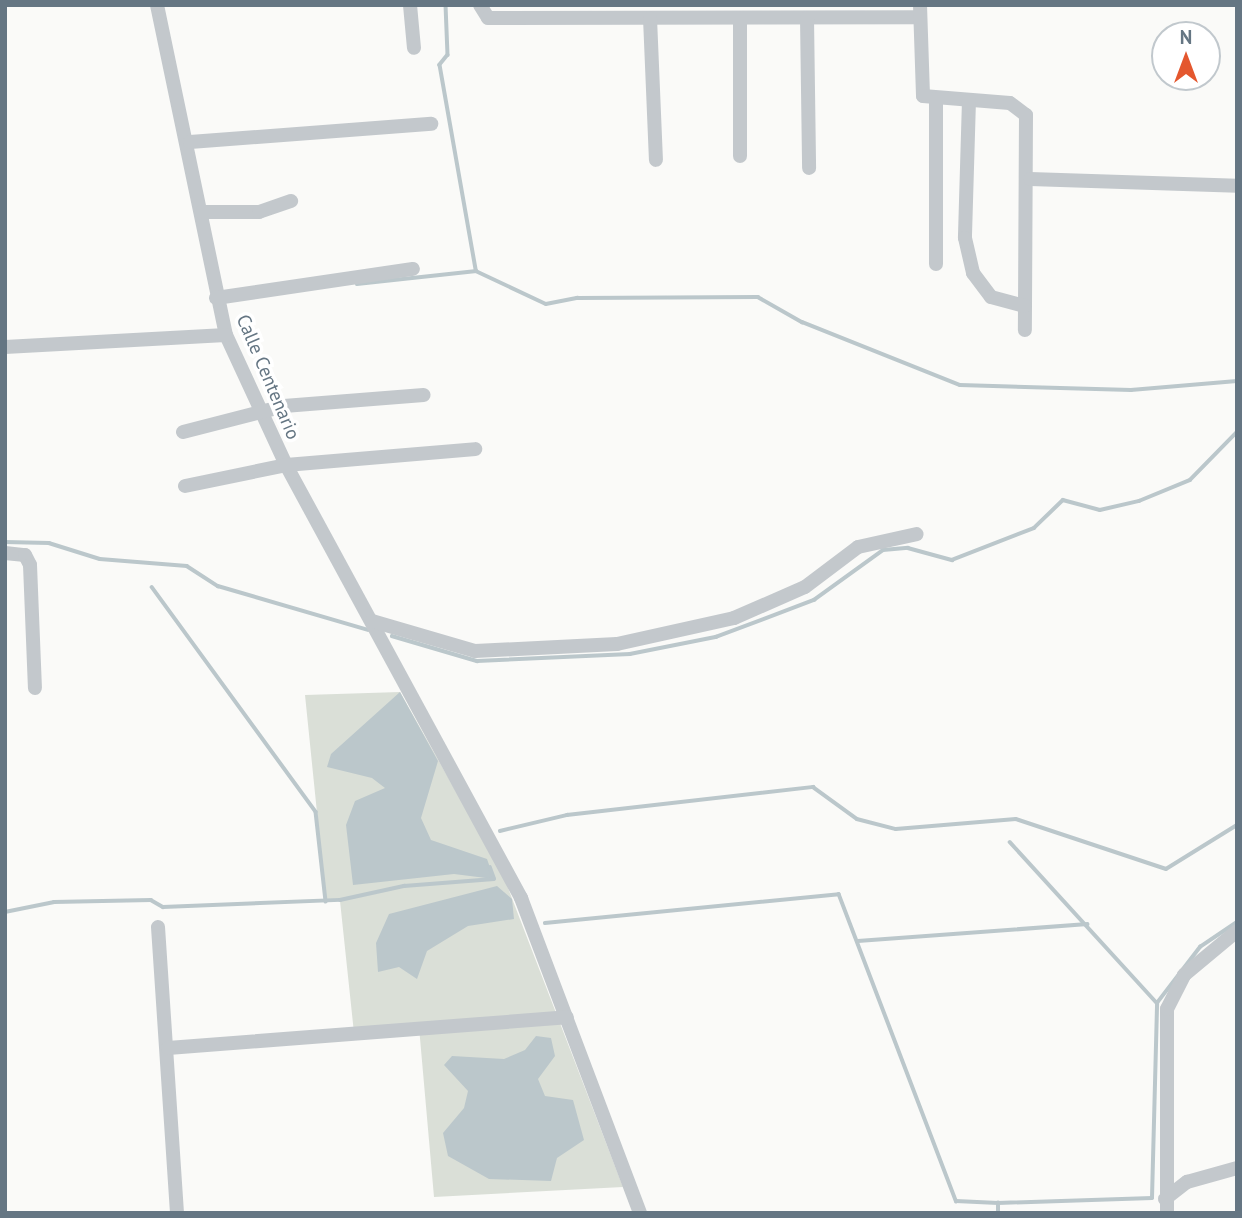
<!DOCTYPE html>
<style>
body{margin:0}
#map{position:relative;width:1242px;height:1218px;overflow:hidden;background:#fafaf8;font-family:"PT Sans",sans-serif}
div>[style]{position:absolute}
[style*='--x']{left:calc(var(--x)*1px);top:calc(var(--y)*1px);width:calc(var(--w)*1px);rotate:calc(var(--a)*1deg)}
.green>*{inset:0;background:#dadfd7}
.water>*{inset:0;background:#bbc7cb}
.stream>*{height:3.5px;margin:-1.75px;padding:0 1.75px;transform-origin:1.75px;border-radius:1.75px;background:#bbc7cb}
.minor>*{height:14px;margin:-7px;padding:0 7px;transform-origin:7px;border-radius:7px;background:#c3c8cc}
span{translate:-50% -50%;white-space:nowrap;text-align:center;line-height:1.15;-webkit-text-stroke:7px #fff;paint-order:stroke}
.street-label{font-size:19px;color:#657683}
.frame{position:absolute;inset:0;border:7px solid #657683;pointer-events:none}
.north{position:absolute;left:1151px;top:21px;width:70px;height:70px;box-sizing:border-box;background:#fff;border:2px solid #c1c8cd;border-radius:50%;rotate:0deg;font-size:19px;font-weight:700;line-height:28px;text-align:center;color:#657683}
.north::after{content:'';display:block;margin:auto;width:24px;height:32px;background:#e4572e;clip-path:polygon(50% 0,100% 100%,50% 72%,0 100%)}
</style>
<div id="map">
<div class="green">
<i style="clip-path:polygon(400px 692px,503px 875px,623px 1187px,434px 1197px,419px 1027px,354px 1033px,340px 901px,326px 901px,305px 695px)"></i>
</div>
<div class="water">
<i style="clip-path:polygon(400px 692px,438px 761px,421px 818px,431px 840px,487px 859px,494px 879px,454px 874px,353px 885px,346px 825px,355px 801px,385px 788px,372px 778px,327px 767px,331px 754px)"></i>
<i style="clip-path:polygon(497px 886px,512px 899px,514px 919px,468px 926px,445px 940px,427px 951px,417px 979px,399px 967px,378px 972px,376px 943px,389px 914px)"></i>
<i style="clip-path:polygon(536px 1036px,551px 1038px,555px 1056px,538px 1079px,545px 1096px,573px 1100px,584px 1140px,557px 1158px,551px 1181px,489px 1179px,448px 1156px,443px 1133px,464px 1108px,468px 1091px,444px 1065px,452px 1056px,504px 1059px,525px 1050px)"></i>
</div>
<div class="stream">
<i style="--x:446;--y:5;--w:50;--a:87.7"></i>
<i style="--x:448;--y:55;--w:13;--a:129"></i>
<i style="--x:440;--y:65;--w:208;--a:80"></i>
<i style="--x:357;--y:284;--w:120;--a:-6.2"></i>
<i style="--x:476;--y:271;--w:77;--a:25.2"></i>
<i style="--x:546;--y:304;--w:32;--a:-11"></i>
<i style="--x:577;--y:298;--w:181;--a:-0.3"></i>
<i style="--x:758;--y:297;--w:51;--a:29.6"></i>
<i style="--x:802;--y:322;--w:170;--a:21.7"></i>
<i style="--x:960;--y:385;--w:171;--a:1.7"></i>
<i style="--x:1131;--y:390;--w:106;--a:-4.9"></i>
<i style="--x:5;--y:542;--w:44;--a:1.3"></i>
<i style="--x:49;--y:543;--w:53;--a:17.4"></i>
<i style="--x:100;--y:559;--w:87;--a:4.6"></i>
<i style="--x:187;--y:566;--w:37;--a:33"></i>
<i style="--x:218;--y:586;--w:156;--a:16.3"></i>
<i style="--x:152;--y:587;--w:278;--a:53.9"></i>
<i style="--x:316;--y:812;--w:90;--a:83.6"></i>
<i style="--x:392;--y:636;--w:89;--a:16.4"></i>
<i style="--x:477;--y:661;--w:153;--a:-2.6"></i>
<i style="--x:630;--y:654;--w:88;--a:-11.2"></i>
<i style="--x:716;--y:637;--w:105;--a:-20.7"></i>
<i style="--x:814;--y:600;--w:85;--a:-35.9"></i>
<i style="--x:883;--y:550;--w:25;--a:-5"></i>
<i style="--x:908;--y:548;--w:46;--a:15.3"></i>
<i style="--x:952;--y:560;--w:88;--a:-21.3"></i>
<i style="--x:1034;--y:528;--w:40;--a:-44"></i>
<i style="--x:1063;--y:500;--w:38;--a:15"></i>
<i style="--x:1100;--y:510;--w:40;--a:-13"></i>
<i style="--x:1139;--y:501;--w:55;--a:-22.4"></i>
<i style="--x:1190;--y:480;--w:67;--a:-45.6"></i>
<i style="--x:500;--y:831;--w:69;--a:-13.4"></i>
<i style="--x:567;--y:815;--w:248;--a:-6.5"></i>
<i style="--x:813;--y:787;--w:54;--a:36"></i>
<i style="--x:857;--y:819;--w:40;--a:14.4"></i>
<i style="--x:896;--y:829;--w:120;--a:-4.8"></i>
<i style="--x:1016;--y:819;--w:158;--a:18.4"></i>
<i style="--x:1166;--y:869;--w:84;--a:-31.8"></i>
<i style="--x:1010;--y:842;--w:218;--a:47.6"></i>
<i style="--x:5;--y:912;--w:50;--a:-11.5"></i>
<i style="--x:54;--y:902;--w:97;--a:-1.2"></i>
<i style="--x:151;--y:900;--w:14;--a:30"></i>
<i style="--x:163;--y:907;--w:177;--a:-2.3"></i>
<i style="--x:340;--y:900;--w:66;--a:-12.3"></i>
<i style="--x:404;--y:886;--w:90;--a:-4.4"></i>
<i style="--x:494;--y:879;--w:12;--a:-110"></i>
<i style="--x:545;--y:923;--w:295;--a:-5.6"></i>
<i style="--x:839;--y:894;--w:329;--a:69.1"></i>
<i style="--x:956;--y:1201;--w:42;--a:2.7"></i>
<i style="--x:858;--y:941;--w:230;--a:-4.2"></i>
<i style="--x:998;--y:1213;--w:10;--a:-90"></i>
<i style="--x:998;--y:1203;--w:154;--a:-1.9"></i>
<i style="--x:1152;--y:1198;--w:195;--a:-88.5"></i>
<i style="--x:1157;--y:1003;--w:71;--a:-52.5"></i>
<i style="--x:1200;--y:947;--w:45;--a:-34"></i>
</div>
<div class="minor">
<i style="--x:157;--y:5;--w:337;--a:78.2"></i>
<i style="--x:226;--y:335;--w:143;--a:65.2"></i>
<i style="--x:286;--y:465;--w:493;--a:61.5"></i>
<i style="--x:521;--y:898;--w:337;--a:69.3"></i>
<i style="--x:410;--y:5;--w:43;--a:84.7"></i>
<i style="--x:480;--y:5;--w:15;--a:58"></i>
<i style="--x:488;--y:18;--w:431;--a:-0.1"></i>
<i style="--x:920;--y:5;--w:91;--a:88.1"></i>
<i style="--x:923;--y:96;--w:87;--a:4.6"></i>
<i style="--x:1010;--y:103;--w:20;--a:37"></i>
<i style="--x:1026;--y:115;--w:215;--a:90.3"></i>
<i style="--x:650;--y:18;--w:142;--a:87.6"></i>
<i style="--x:740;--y:18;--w:138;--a:90"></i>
<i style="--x:807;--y:18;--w:150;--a:89.2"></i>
<i style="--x:936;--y:99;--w:165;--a:90"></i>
<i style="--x:969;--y:100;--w:138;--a:91.7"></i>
<i style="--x:965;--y:238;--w:36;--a:77"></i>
<i style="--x:973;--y:273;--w:30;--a:53"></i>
<i style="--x:991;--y:297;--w:35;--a:15"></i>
<i style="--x:190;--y:142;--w:242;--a:-4.3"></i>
<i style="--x:1030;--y:179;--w:207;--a:1.9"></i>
<i style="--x:202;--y:212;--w:57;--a:0"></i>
<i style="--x:259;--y:212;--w:34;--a:-19"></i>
<i style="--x:216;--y:298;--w:199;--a:-8.4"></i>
<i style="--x:5;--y:347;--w:221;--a:-3.1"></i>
<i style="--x:183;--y:432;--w:104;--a:-14.4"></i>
<i style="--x:284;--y:406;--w:140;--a:-4.5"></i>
<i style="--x:185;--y:486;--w:103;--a:-11.7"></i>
<i style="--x:286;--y:465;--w:190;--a:-4.8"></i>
<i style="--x:5;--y:553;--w:20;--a:6"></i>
<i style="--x:25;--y:555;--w:11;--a:63"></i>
<i style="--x:30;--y:565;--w:123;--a:87.7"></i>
<i style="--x:372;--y:621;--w:107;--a:16.2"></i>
<i style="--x:475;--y:651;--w:142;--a:-2.8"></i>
<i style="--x:617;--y:644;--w:120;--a:-12.5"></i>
<i style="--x:734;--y:618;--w:77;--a:-23.6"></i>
<i style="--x:805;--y:587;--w:66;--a:-37"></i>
<i style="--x:858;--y:547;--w:60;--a:-12.4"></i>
<i style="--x:158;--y:927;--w:287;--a:86.2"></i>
<i style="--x:168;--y:1048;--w:400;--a:-4.4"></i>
<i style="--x:1165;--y:1199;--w:28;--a:-38"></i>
<i style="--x:1187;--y:1182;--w:52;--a:-15.6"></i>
<i style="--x:1167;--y:1213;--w:204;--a:-90"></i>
<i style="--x:1167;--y:1009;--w:38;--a:-63"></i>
<i style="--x:1184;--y:975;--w:69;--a:-39.7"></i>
</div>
<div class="street-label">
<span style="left:268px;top:377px;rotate:67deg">Calle Centenario</span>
</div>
<div class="frame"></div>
<div class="north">N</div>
</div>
